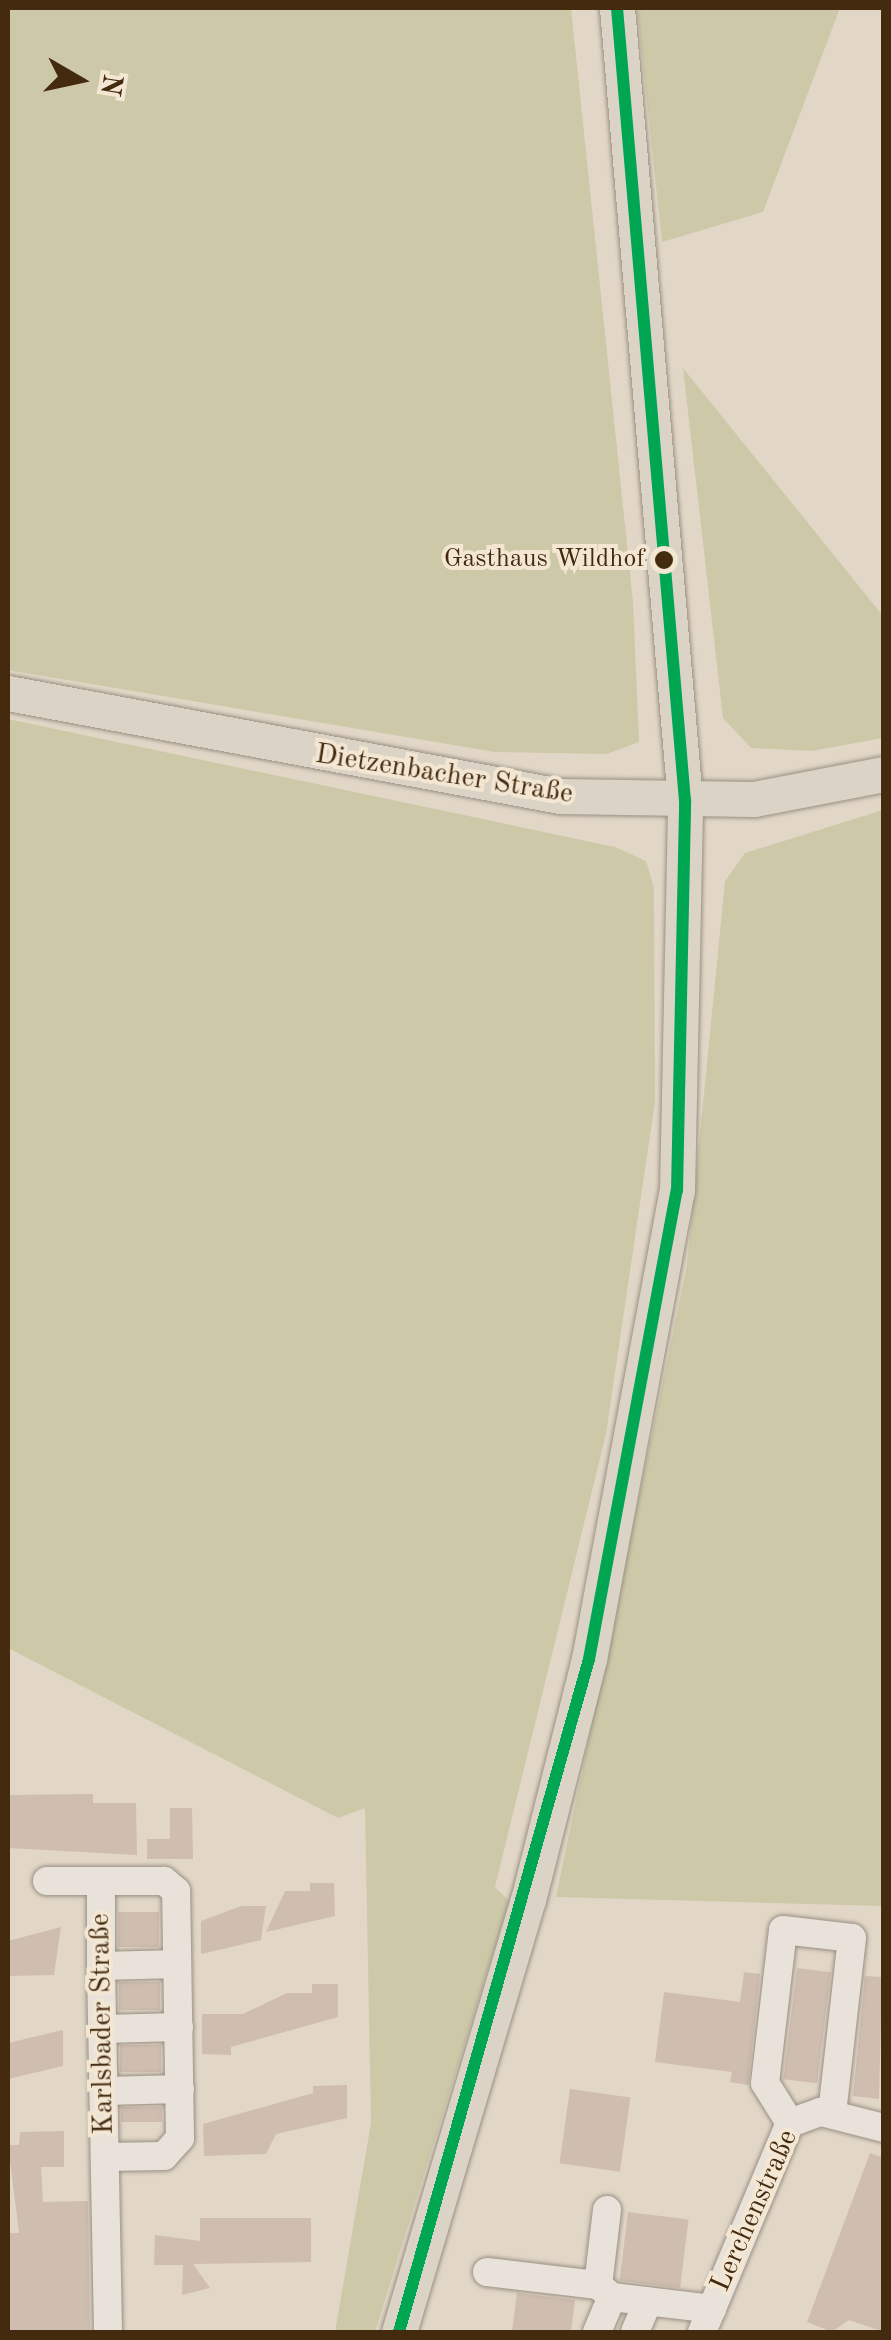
<!DOCTYPE html>
<meta charset="utf-8">
<style>
body{margin:0}
#map{position:relative;width:891px;height:2340px;overflow:hidden;background:#e2d7c7;font-family:"Old Standard TT",serif}
div>[style]{position:absolute}
[style*='--x']{left:calc(var(--x)*1px);top:calc(var(--y)*1px);width:calc(var(--w)*1px);rotate:calc(var(--a)*1deg)}
.green>*{inset:0;background:#cdc9a8}
.building>*{inset:0;background:#cfbdaf;transform-origin:0 0}
.roads{filter:drop-shadow(0 0 2px #999083) drop-shadow(0 0 2px #999083)}
.minor>*{height:28px;margin:-14px;padding:0 14px;transform-origin:14px;border-radius:14px;background:#e8e2da}
.major>*{height:35px;margin:-17.5px;padding:0 17.5px;transform-origin:17.5px;border-radius:17.5px;background:#dbd3c5}
.bus-1>*{height:12px;margin:-6px;padding:0 6px;transform-origin:6px;border-radius:6px;background:#00a651}
.dots>*{width:28px;height:28px;translate:-50% -50%;box-sizing:border-box;border:5px solid #f3e7d3;border-radius:50%}
span{translate:-50% -50%;white-space:nowrap;text-align:center;line-height:1.15;-webkit-text-stroke:8px #f3e7d3;paint-order:stroke}
.bus-label{font-size:26px;color:#442a0f}
.right{translate:-100% -50%;text-align:right}
.street-label{font-size:28px;color:#442a0f}
.frame{position:absolute;inset:0;border:10px solid #442a0f;pointer-events:none}
.north{position:absolute;left:30px;top:30px;width:100px;height:100px;-webkit-text-stroke:8px #f3e7d3;paint-order:stroke;rotate:99deg;font-size:28px;font-weight:700;line-height:40px;text-align:center;color:#442a0f}
.north::after{content:'';display:block;margin:auto;width:35px;height:45px;background:#442a0f;clip-path:polygon(50% 0,100% 100%,50% 72%,0 100%)}
</style>
<div id="map">
<div class="green">
<i style="clip-path:polygon(8px 8px,571px 8px,633px 602px,639px 742px,607px 754px,495px 752px,8px 670px)"></i>
<i style="clip-path:polygon(637px 8px,840px 8px,763px 212px,662px 242px)"></i>
<i style="clip-path:polygon(683px 368px,883px 616px,883px 738px,812px 751px,751px 748px,723px 718px)"></i>
<i style="clip-path:polygon(8px 719px,615px 847px,646px 861px,654px 888px,655px 1102px,606px 1434px,495px 1887px,509px 1901px,375px 2332px,335px 2332px,371px 2123px,365px 1808px,338px 1818px,8px 1648px)"></i>
<i style="clip-path:polygon(883px 810px,883px 1906px,556px 1897px,687px 1265px,725px 881px,745px 853px)"></i>
</div>
<div class="building">
<i style="clip-path:polygon(93px 1794px,93px 1803px,136px 1803px,137px 1855px,8px 1848px,8px 1795px)"></i>
<i style="clip-path:polygon(170px 1808px,192px 1808px,193px 1859px,147px 1859px,147px 1839px,170px 1839px)"></i>
<i style="clip-path:polygon(310px 1883px,334px 1883px,335px 1916px,266px 1932px,285px 1891px,310px 1891px)"></i>
<i style="clip-path:polygon(241px 1906px,266px 1906px,261px 1940px,201px 1954px,201px 1921px)"></i>
<i style="left:159px;top:1912px;width:35px;height:41px;rotate:90deg"></i>
<i style="clip-path:polygon(61px 1927px,54px 1975px,8px 1976px,8px 1941px)"></i>
<i style="left:797px;top:1968px;width:34px;height:112px;rotate:7deg"></i>
<i style="clip-path:polygon(744px 1972px,760px 1974px,748px 2085px,730px 2082px,732px 2072px,655px 2062px,664px 1992px,740px 2002px)"></i>
<i style="clip-path:polygon(865px 1976px,882px 1977px,879px 2099px,853px 2096px)"></i>
<i style="left:160px;top:1982px;width:28px;height:41px;rotate:90deg"></i>
<i style="clip-path:polygon(312px 1984px,338px 1984px,338px 2017px,231px 2047px,231px 2055px,202px 2054px,202px 2014px,243px 2014px,287px 1993px,312px 1993px)"></i>
<i style="clip-path:polygon(63px 2030px,63px 2066px,8px 2079px,8px 2043px)"></i>
<i style="left:161px;top:2045px;width:27px;height:41px;rotate:90deg"></i>
<i style="clip-path:polygon(347px 2085px,347px 2118px,276px 2134px,266px 2154px,204px 2156px,203px 2124px,313px 2093px,313px 2086px)"></i>
<i style="left:570px;top:2089px;width:61px;height:75px;rotate:8deg"></i>
<i style="left:162px;top:2107px;width:15px;height:41px;rotate:90deg"></i>
<i style="clip-path:polygon(64px 2131px,64px 2167px,41px 2167px,43px 2202px,88px 2201px,90px 2332px,8px 2332px,8px 2233px,19px 2233px,8px 2145px,19px 2145px,20px 2132px)"></i>
<i style="clip-path:polygon(870px 2153px,884px 2158px,884px 2332px,849px 2320px,832px 2332px,807px 2322px)"></i>
<i style="left:628px;top:2212px;width:61px;height:69px;rotate:7deg"></i>
<i style="clip-path:polygon(200px 2218px,311px 2218px,311px 2262px,193px 2264px,210px 2288px,182px 2295px,183px 2265px,154px 2265px,155px 2235px,200px 2241px)"></i>
<i style="clip-path:polygon(517px 2293px,575px 2300px,571px 2332px,512px 2332px)"></i>
</div>
<div class="roads">
<div class="minor">
<i style="--x:47;--y:1881;--w:54;--a:0"></i>
<i style="--x:101;--y:1966;--w:76;--a:-1.5"></i>
<i style="--x:103;--y:2029;--w:76;--a:-1.5"></i>
<i style="--x:105;--y:2091;--w:75;--a:-1.5"></i>
<i style="--x:790;--y:2123;--w:47;--a:-122"></i>
<i style="--x:765;--y:2083;--w:154;--a:-83.3"></i>
<i style="--x:783;--y:1930;--w:69;--a:6.6"></i>
<i style="--x:852;--y:1938;--w:177;--a:96.5"></i>
<i style="--x:105;--y:2157;--w:59;--a:-1"></i>
<i style="--x:164;--y:2156;--w:24;--a:-48"></i>
<i style="--x:180;--y:2138;--w:247;--a:-90.9"></i>
<i style="--x:176;--y:1891;--w:16;--a:-140"></i>
<i style="--x:164;--y:1881;--w:63;--a:180"></i>
<i style="--x:101;--y:1881;--w:85;--a:90"></i>
<i style="--x:101;--y:1966;--w:366;--a:88.9"></i>
<i style="--x:607;--y:2210;--w:76;--a:96.8"></i>
<i style="--x:598;--y:2285;--w:18;--a:41"></i>
<i style="--x:612;--y:2297;--w:101;--a:6.8"></i>
<i style="--x:487;--y:2272;--w:112;--a:6.7"></i>
<i style="--x:597;--y:2332;--w:38;--a:-67"></i>
<i style="--x:635;--y:2332;--w:33;--a:-67"></i>
<i style="--x:702;--y:2332;--w:227;--a:-67.2"></i>
<i style="--x:790;--y:2123;--w:33;--a:-20"></i>
<i style="--x:821;--y:2112;--w:65;--a:14.3"></i>
</div>
<div class="major">
<i style="--x:8;--y:693;--w:562;--a:10.57"></i>
<i style="--x:560;--y:796;--w:194;--a:0.9"></i>
<i style="--x:754;--y:799;--w:132;--a:-10.9"></i>
<i style="--x:399;--y:2332;--w:451;--a:-73.4"></i>
<i style="--x:528;--y:1900;--w:249;--a:-75.8"></i>
<i style="--x:589;--y:1659;--w:476;--a:-79.4"></i>
<i style="--x:677;--y:1191;--w:390;--a:-88.8"></i>
<i style="--x:685;--y:801;--w:796;--a:-94.9"></i>
</div>
</div>
<div class="bus-1">
<i style="--x:399;--y:2332;--w:699;--a:-74.23"></i>
<i style="--x:589;--y:1659;--w:476;--a:-79.4"></i>
<i style="--x:677;--y:1191;--w:390;--a:-88.8"></i>
<i style="--x:685;--y:801;--w:796;--a:-94.9"></i>
</div>
<div class="dots">
<i style="left:664px;top:560px;background:#442a0f"></i>
</div>
<div class="bus-label">
<span class="right" style="left:645px;top:560px">Gasthaus Wildhof</span>
</div>
<div class="street-label">
<span style="left:444px;top:775px;rotate:9deg">Dietzenbacher Straße</span>
<span style="left:103px;top:2024px;rotate:-91deg">Karlsbader Straße</span>
<span style="left:755px;top:2211px;rotate:-66deg">Lerchenstraße</span>
</div>
<div class="frame"></div>
<div class="north">N</div>
</div>
